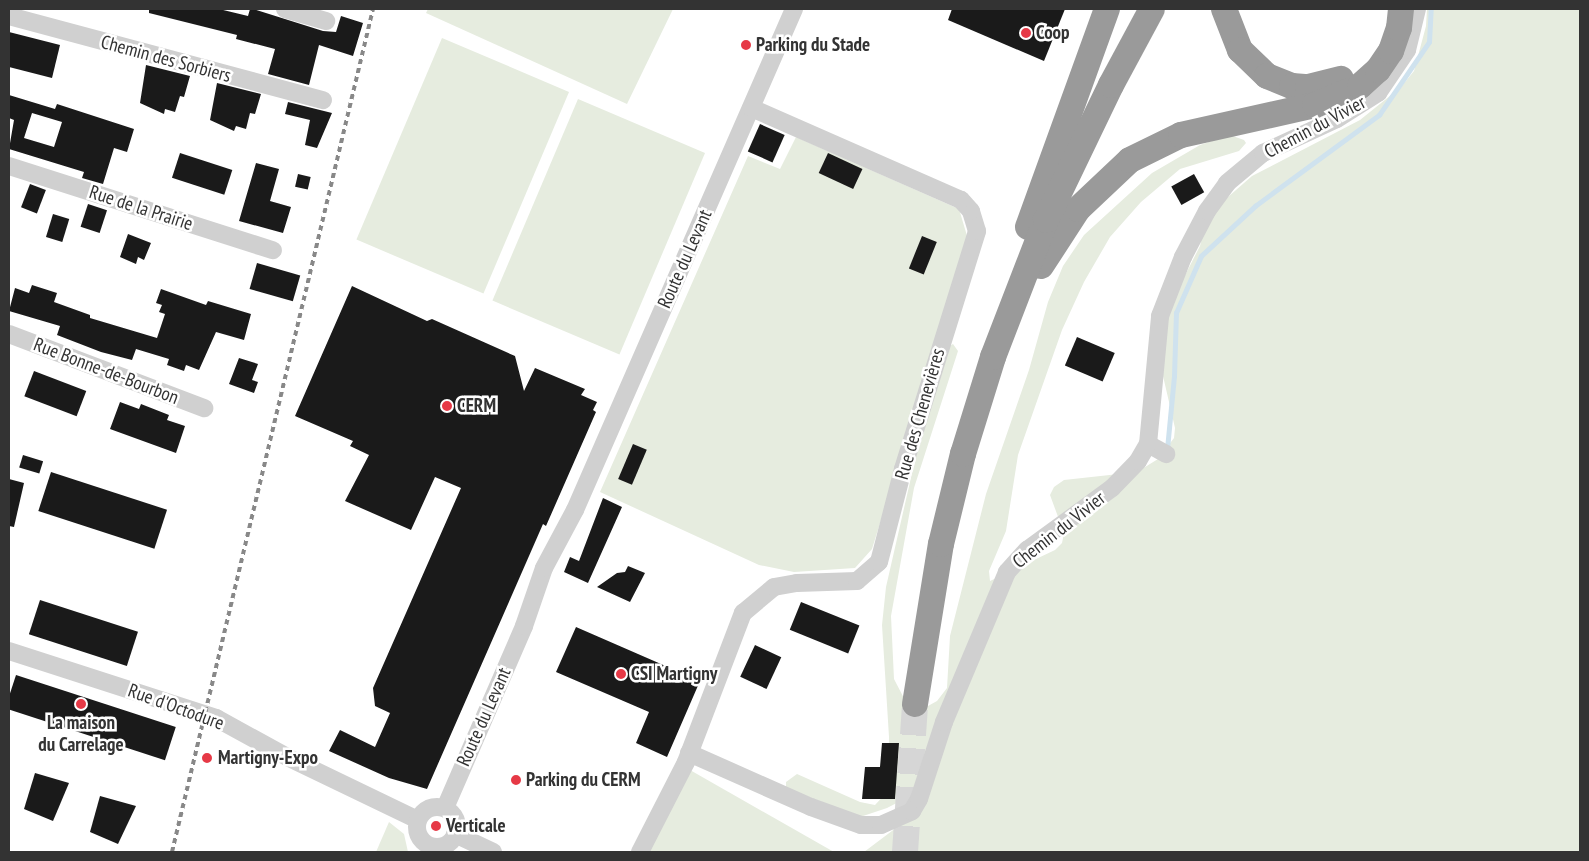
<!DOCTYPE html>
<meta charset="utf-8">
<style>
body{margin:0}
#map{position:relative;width:1589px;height:861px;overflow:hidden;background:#fff;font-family:"PT Sans Narrow",sans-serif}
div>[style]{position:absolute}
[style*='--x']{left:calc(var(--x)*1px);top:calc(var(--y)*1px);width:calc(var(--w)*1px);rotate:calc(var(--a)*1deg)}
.green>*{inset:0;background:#e6ecdf;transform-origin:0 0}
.stream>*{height:4.5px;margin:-2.25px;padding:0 2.25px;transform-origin:2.25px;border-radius:2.25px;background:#cfe2ee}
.building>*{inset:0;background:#1a1a1a;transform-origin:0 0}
.highway-tunnel>*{height:26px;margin-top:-13px;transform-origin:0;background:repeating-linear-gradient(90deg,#d6d6d6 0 26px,transparent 0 39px)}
.minor>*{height:18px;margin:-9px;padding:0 9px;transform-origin:9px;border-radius:9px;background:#d0d0d0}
.minor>.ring{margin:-9px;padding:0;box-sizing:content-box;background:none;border:18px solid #d0d0d0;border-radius:50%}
.highway>*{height:26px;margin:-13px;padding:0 13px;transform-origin:13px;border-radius:13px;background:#9a9a9a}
.rail>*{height:4px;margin-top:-2px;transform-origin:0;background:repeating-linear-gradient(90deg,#888 0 5px,transparent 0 9px)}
.dots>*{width:14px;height:14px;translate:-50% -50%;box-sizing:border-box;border:2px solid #fff;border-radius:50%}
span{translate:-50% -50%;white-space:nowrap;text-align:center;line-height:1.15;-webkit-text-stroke:5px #fff;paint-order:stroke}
.poi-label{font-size:19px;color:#333;font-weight:700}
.left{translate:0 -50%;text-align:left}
.street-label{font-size:19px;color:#333}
.frame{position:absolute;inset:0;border:10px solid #333;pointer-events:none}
</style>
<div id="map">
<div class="green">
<i style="clip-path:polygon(428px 9px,673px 9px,627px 104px,426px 13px)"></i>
<i style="clip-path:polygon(1427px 9px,1580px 9px,1580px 852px,864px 852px,925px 806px,927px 800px,916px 793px,887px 808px,860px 817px,786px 788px,786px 782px,797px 774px,860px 802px,875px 805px,888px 791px,889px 737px,882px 625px,886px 587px,918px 447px,948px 347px,953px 344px,958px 351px,914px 488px,891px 616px,894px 679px,908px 706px,928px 706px,937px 701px,947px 688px,950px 636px,986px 494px,1029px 370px,1048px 302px,1063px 266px,1084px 235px,1152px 173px,1200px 145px,1230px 135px,1244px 140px,1246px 143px,1239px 151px,1180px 169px,1141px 202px,1110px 237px,1084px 282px,1062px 330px,1018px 455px,1006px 531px,989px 571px,990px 581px,1055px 550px,1062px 543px,1064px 533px,1050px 495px,1054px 487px,1064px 480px,1137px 472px,1158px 459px,1174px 438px,1175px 428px,1160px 363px,1162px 336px,1179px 287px,1200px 246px,1204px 229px,1220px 204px,1252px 176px,1360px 120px,1401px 87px,1414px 71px,1426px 26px)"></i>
<i style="left:442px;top:38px;width:138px;height:219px;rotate:23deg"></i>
<i style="left:578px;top:99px;width:138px;height:219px;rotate:23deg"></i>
<i style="clip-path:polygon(796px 137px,959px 209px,968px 239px,872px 549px,855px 568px,794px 572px,759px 565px,600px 492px,748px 156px,780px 169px)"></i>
<i style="clip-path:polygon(690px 770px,834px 852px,647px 852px)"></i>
<i style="clip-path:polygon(389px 822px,404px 834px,408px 852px,376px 852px)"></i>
</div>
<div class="stream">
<i style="--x:1167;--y:449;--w:73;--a:-84.5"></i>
<i style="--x:1174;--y:376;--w:63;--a:-88.2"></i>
<i style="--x:1176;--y:313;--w:62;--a:-66.3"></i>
<i style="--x:1201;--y:256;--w:74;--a:-42.8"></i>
<i style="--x:1255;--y:206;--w:154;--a:-36.3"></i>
<i style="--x:1379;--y:115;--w:88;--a:-55.6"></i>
<i style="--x:1429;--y:42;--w:33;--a:-87"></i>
</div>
<div class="building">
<i style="clip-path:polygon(149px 9px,219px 9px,248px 16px,250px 9px,253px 9px,323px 31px,336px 32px,341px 16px,363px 23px,353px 56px,319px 45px,309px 85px,268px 74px,275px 49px,236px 39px,237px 35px,149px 13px)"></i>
<i style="clip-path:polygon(952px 9px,1065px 9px,1044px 61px,948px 20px)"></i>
<i style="clip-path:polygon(9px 32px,60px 45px,52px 78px,9px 67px)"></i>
<i style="clip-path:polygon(146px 65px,190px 76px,184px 97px,180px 96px,175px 112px,165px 109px,164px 114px,140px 103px)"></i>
<i style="clip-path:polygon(217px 83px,261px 94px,255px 114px,250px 113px,246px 129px,236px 126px,234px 131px,210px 120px)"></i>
<i style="clip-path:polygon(evenodd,9px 95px,55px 109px,57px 104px,134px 129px,127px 152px,114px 148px,103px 184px,82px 178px,84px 172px,9px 149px,14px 120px,9px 118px,9px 95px,32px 113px,62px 122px,54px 147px,24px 138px,32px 113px)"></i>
<i style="clip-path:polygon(288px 102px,332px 113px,317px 148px,305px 145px,310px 120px,285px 114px)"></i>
<i style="left:760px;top:124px;width:27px;height:30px;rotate:24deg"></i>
<i style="left:180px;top:153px;width:55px;height:26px;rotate:18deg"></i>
<i style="left:828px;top:153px;width:38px;height:22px;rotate:25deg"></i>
<i style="clip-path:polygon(256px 163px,279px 169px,270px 201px,291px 207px,283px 233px,239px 221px)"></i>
<i style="left:298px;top:174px;width:13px;height:13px;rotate:13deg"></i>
<i style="left:1194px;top:174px;width:21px;height:26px;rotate:61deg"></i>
<i style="left:30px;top:184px;width:17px;height:25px;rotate:21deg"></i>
<i style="left:88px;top:204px;width:20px;height:24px;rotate:18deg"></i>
<i style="left:53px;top:214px;width:17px;height:24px;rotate:17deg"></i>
<i style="clip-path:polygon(128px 234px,151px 243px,144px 260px,138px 257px,136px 264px,120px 257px)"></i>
<i style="left:922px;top:236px;width:16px;height:35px;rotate:22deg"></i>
<i style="left:257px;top:263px;width:45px;height:27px;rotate:16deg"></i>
<i style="clip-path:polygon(32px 285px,57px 293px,54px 302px,90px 315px,90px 318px,157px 338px,165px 314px,159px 312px,162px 305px,156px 303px,161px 289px,206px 305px,208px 301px,251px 314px,244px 340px,216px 332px,199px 370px,186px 365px,184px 371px,167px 365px,169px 359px,136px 349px,132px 360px,101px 352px,57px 335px,60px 326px,9px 311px,15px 288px,29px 293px)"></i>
<i style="clip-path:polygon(352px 286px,427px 321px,432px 319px,515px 356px,524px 391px,535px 368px,585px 389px,581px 395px,597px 402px,593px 410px,596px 412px,546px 526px,543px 524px,427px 789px,389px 778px,329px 751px,340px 730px,375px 747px,390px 713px,375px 706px,373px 688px,461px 488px,435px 477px,411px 530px,345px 501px,369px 455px,350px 446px,353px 441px,295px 416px)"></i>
<i style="left:1077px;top:337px;width:41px;height:31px;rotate:23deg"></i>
<i style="clip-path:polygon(239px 358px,258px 364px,252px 380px,258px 382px,254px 393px,229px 384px)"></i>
<i style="left:34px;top:371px;width:56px;height:27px;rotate:21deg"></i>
<i style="clip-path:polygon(120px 402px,139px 409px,141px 404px,169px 415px,167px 420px,185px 426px,176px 453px,110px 429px)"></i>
<i style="left:633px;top:444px;width:15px;height:38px;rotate:23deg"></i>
<i style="left:23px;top:455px;width:21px;height:13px;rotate:17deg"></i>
<i style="left:51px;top:472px;width:122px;height:41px;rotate:18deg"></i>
<i style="clip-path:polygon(9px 479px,24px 483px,14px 527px,9px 526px)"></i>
<i style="clip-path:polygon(603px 498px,622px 507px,588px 583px,564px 572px,570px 557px,579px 561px)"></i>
<i style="clip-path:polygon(628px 566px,645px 573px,630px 602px,597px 587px,617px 573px,625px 572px)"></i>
<i style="left:40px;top:600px;width:103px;height:36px;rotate:18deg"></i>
<i style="left:801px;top:602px;width:63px;height:30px;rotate:22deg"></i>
<i style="clip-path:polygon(576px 627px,700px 681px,667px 757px,636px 743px,649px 712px,556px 672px)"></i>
<i style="left:755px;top:645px;width:29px;height:35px;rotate:25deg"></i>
<i style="left:16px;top:675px;width:168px;height:35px;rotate:18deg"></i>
<i style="clip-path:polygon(882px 743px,899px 743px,895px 799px,862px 799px,865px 767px,880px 767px)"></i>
<i style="clip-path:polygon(35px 773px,69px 783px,53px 821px,24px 809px)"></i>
<i style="clip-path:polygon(100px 796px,136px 806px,118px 844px,90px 832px)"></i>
</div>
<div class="highway-tunnel">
<i style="--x:905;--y:852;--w:148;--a:-86.1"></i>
</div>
<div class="minor">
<i style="--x:285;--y:9;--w:43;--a:16.3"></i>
<i style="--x:9;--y:16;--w:325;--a:15"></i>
<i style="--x:9;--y:166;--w:277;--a:17.7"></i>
<i style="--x:9;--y:334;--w:209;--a:20.8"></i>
<i style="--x:1148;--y:444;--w:21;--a:29"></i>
<i style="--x:9;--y:651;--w:218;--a:17.9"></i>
<i style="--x:216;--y:718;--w:83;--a:28.7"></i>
<i style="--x:289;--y:758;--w:143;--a:25.7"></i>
<i style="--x:689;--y:753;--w:133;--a:23.9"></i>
<i style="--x:811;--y:807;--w:53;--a:19.8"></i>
<i style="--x:861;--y:825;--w:20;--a:0"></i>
<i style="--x:881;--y:825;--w:34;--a:-24"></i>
<i style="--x:912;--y:811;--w:14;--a:-60"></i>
<i style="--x:919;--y:799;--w:81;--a:-72"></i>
<i style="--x:944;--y:722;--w:163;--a:-67.2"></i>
<i style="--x:1007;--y:572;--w:30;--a:-48"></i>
<i style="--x:1027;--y:550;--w:105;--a:-36.1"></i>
<i style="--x:1112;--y:488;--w:37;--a:-46"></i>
<i style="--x:1138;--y:461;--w:20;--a:-60"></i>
<i style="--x:1148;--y:444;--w:129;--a:-84.6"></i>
<i style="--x:1160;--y:316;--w:63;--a:-68.7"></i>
<i style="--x:1183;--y:257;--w:52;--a:-62.4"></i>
<i style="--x:1207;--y:211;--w:34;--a:-54"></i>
<i style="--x:1227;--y:183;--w:47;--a:-39.8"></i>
<i style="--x:1263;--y:153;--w:81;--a:-24.7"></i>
<i style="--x:1337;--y:119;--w:49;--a:-32.4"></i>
<i style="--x:1378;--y:93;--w:52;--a:-56"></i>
<i style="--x:1407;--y:50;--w:42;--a:-76.3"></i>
<i class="ring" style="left:417px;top:807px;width:22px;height:22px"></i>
<i style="--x:445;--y:808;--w:198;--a:-66.5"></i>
<i style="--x:524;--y:626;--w:61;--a:-71"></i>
<i style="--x:544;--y:568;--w:66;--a:-61.9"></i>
<i style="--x:575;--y:510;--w:547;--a:-66.39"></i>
<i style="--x:455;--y:834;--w:42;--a:25.3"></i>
<i style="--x:640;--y:852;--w:101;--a:-62.9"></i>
<i style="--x:686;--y:762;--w:160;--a:-69.1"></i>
<i style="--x:743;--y:613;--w:40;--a:-40"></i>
<i style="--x:774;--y:587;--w:23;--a:-10"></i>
<i style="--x:797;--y:583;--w:60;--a:-1.9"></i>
<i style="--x:857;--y:581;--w:29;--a:-41"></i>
<i style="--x:879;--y:562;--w:96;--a:-75.5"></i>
<i style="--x:903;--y:469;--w:249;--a:-72.7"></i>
<i style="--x:977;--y:231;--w:21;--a:-107"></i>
<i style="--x:971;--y:211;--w:15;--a:-132"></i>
<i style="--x:961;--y:200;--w:229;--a:-156.3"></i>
</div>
<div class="highway">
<i style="--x:1224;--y:9;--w:44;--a:68.7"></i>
<i style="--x:1240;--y:50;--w:37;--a:44"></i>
<i style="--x:1267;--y:76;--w:27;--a:22"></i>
<i style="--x:1292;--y:86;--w:16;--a:4"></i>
<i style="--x:1308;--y:87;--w:34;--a:-14"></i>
<i style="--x:1028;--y:227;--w:232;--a:-70.1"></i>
<i style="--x:1041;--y:266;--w:68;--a:-57"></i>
<i style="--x:1078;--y:209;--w:71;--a:-43.3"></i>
<i style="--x:1130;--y:160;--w:57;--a:-26.1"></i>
<i style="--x:1181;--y:135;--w:137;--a:-12.6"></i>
<i style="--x:1315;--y:105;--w:49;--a:-22.9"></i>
<i style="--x:1360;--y:86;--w:24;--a:-42"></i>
<i style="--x:1378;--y:70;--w:23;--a:-56"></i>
<i style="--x:1391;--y:51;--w:24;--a:-71"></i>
<i style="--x:1399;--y:28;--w:19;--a:-84"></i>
<i style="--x:915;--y:704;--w:162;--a:-80.8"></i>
<i style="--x:941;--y:544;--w:93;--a:-76.3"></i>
<i style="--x:963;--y:454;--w:102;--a:-72.8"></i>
<i style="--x:993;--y:357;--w:147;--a:-68.9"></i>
<i style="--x:1046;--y:220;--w:150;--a:-64.3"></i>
<i style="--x:1111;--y:85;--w:86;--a:-61.7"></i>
</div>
<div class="rail">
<i style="--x:172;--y:852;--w:867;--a:-76.59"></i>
</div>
<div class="dots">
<i style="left:1026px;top:33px;background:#e63946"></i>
<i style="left:746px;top:45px;background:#e63946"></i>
<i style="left:447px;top:406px;background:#e63946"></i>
<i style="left:621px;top:674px;background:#e63946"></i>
<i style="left:81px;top:704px;background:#e63946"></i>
<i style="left:207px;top:758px;background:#e63946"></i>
<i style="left:516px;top:780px;background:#e63946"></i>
<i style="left:436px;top:826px;background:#e63946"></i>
</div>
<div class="poi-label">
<span class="left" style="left:1036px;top:33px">Coop</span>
<span class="left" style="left:756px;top:45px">Parking du Stade</span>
<span class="left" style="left:457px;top:406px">CERM</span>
<span class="left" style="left:631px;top:674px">CSI Martigny</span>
<span style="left:81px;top:734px">La maison<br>du Carrelage</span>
<span class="left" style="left:218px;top:758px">Martigny-Expo</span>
<span class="left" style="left:526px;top:780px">Parking du CERM</span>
<span class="left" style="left:446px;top:826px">Verticale</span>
</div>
<div class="street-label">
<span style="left:166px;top:59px;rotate:15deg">Chemin des Sorbiers</span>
<span style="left:1315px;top:127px;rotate:-28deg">Chemin du Vivier</span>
<span style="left:141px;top:208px;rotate:18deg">Rue de la Prairie</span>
<span style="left:685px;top:259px;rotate:-66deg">Route du Levant</span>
<span style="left:106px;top:371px;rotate:21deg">Rue Bonne-de-Bourbon</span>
<span style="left:920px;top:414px;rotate:-74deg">Rue des Chenevières</span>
<span style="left:1059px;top:530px;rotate:-38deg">Chemin du Vivier</span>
<span style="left:176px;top:707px;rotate:20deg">Rue d'Octodure</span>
<span style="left:484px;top:717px;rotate:-66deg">Route du Levant</span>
</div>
<div class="frame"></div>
</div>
